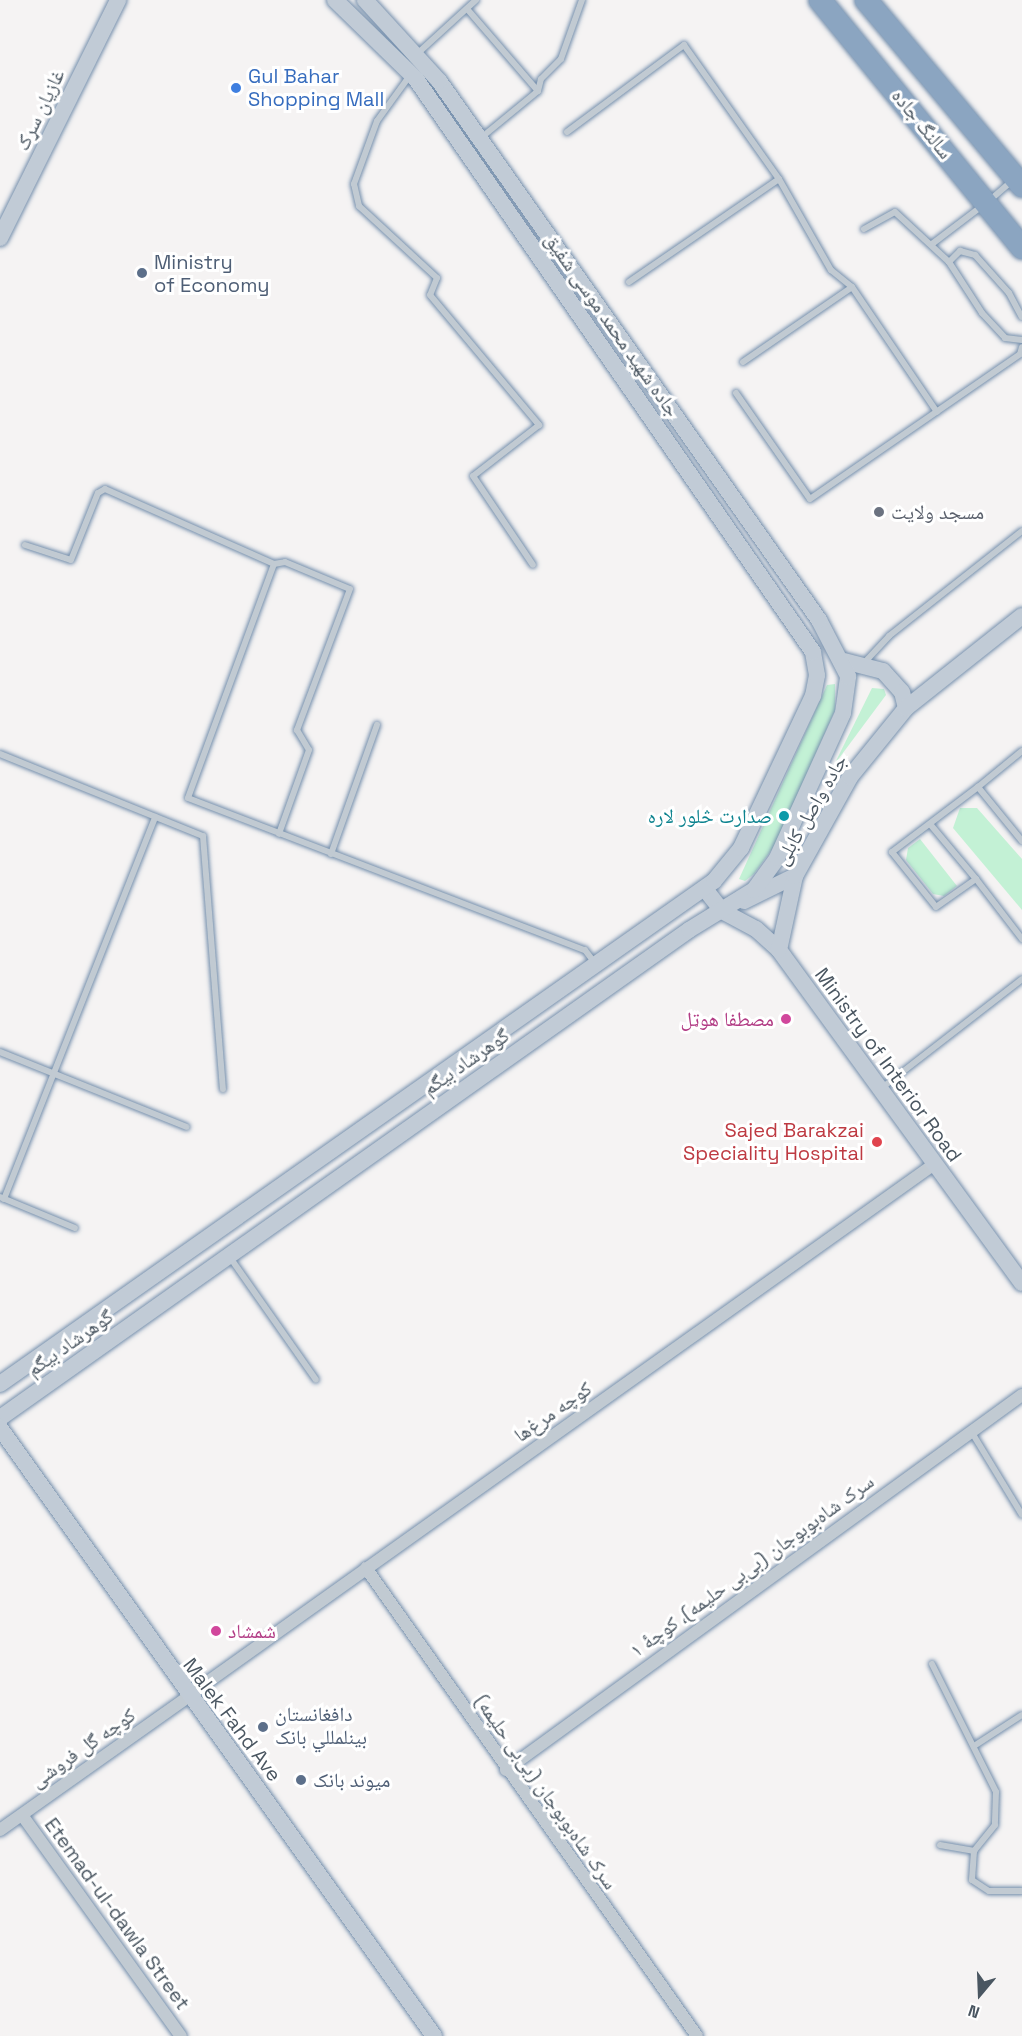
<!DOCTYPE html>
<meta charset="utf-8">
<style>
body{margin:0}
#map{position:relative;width:1022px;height:2036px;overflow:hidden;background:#f5f3f3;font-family:"Space Grotesk","Noto Naskh Arabic",sans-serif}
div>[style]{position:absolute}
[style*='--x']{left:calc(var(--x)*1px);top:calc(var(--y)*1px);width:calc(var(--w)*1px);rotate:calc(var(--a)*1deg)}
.green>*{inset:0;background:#c3f1d5}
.roads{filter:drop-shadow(0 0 2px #7690ad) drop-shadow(0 0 2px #7690ad)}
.lane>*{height:6px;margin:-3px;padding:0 3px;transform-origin:3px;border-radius:3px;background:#c1cad2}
.street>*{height:12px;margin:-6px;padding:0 6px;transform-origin:6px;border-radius:6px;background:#c1cad2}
.secondary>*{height:16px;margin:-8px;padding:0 8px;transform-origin:8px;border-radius:8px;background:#c1cbd6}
.highway>*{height:22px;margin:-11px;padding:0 11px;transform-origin:11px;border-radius:11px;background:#8ba5c1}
.dots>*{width:16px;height:16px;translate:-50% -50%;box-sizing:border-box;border:3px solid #fff;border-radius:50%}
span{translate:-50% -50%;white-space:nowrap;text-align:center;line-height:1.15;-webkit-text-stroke:6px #fff;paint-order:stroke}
.shop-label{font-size:20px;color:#366cbe}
.left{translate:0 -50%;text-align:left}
.street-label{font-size:20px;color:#4a5661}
.service-label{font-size:20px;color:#4e5e75}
.worship-label{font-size:20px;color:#5b616d}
.culture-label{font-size:20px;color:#0d838f}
.right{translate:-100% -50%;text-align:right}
.hotel-label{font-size:20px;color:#b23c85}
.health-label{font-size:20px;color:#be3a42}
.north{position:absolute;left:950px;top:1964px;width:60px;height:60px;-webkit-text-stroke:4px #fff;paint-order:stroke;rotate:199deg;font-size:16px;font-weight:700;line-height:24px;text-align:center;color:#4a5661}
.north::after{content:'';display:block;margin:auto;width:21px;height:27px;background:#4a5661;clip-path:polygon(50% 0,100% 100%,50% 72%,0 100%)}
</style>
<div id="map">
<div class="green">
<i style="clip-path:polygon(835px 684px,835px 710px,775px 845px,754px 874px,745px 881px,739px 879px,827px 685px)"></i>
<i style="clip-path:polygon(872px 688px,884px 689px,886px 695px,834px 765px)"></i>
<i style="clip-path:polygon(960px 808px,977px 808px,1022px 859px,1022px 910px,953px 828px)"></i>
<i style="clip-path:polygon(920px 839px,957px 886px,944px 896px,933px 894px,906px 860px,908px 848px)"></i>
</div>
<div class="roads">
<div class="lane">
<i style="--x:468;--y:10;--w:107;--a:49.2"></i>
<i style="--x:417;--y:54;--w:80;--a:-42.5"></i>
<i style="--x:411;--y:74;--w:58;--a:125.9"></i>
<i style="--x:377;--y:121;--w:67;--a:110.1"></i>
<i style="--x:354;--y:184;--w:23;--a:77"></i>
<i style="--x:359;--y:206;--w:106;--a:42.7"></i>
<i style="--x:437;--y:278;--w:18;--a:112"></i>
<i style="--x:430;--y:295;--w:170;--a:50"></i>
<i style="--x:539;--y:425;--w:83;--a:142.3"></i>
<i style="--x:473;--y:476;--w:107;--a:56"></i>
<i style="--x:567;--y:132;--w:146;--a:-36.6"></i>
<i style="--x:684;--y:45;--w:164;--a:54.7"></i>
<i style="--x:779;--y:179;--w:105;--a:60.3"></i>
<i style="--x:831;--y:270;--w:27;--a:39"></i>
<i style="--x:852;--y:287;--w:151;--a:55.8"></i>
<i style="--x:482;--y:137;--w:72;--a:-39.4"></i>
<i style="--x:538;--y:91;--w:12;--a:-76"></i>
<i style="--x:541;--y:79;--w:28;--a:-45"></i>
<i style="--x:561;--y:59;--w:63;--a:-70.4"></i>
<i style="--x:990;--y:200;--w:29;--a:-41"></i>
<i style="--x:864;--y:229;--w:35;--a:-29"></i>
<i style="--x:895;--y:212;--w:74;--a:42.8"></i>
<i style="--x:949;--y:262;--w:61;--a:57.1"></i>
<i style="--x:982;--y:313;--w:34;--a:47"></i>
<i style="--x:1005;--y:338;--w:17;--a:7"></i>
<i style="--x:932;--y:244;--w:63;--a:-37.2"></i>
<i style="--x:949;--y:262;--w:16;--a:-45"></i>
<i style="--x:960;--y:251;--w:16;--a:15"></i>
<i style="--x:975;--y:255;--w:51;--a:48.2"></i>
<i style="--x:1009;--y:293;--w:27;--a:62"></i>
<i style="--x:629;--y:282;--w:182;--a:-34.5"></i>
<i style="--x:743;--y:362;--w:132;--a:-34.5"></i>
<i style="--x:736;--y:393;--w:129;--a:55.1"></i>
<i style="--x:810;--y:499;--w:255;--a:-34.6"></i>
<i style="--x:1020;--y:354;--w:7;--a:-74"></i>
<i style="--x:25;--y:545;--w:48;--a:18.1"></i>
<i style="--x:71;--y:560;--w:72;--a:-68.1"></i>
<i style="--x:98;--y:493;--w:8;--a:-30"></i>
<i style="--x:105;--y:489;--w:185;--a:23.9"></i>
<i style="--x:274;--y:564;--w:249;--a:110.2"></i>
<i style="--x:188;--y:798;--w:425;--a:21"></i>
<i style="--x:585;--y:950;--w:15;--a:53"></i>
<i style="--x:274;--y:564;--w:11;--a:-10"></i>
<i style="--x:285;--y:562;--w:70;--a:22.6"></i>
<i style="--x:350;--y:589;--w:151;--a:110.6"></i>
<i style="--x:297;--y:730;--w:23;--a:59"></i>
<i style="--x:309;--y:750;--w:89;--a:109.7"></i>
<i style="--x:864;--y:663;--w:37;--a:-47"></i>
<i style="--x:889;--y:636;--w:169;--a:-38.3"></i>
<i style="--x:0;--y:754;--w:219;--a:22"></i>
<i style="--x:203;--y:836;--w:254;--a:85.5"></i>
<i style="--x:978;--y:787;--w:57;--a:-39.3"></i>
<i style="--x:930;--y:824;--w:72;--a:50.1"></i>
<i style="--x:1022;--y:841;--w:70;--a:-129.2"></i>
<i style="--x:978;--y:787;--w:108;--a:142.9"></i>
<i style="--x:892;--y:852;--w:70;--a:51.3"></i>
<i style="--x:936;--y:907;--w:49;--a:-35"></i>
<i style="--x:976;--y:879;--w:76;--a:52.5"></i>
<i style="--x:331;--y:854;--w:137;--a:-70.4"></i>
<i style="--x:0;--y:1052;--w:201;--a:21.9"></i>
<i style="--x:883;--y:1087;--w:176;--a:-37.8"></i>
<i style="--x:0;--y:1197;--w:81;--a:22.5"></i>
<i style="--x:4;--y:1199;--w:411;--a:-68.4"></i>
<i style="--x:229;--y:1256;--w:151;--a:54.9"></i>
<i style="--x:971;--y:1431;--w:98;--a:58.7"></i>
<i style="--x:932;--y:1664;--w:143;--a:63.4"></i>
<i style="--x:996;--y:1792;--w:33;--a:92"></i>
<i style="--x:995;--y:1825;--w:33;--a:129"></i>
<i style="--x:974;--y:1851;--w:29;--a:94"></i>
<i style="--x:972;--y:1880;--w:20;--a:33"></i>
<i style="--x:989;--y:1891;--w:33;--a:0"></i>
<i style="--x:974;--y:1746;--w:57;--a:-32.9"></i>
<i style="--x:940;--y:1845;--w:35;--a:10"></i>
</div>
<div class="street">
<i style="--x:366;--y:1568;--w:573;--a:54.73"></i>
<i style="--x:195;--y:1691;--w:906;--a:-35.48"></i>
<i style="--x:506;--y:1770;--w:638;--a:-36.01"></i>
<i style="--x:22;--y:1815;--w:272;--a:54.3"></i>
<i style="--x:0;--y:1830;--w:230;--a:-35.3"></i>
</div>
<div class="secondary">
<i style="--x:0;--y:238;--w:266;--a:-63.6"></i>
<i style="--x:844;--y:661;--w:40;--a:14.4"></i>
<i style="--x:883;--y:671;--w:28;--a:48"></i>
<i style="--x:902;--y:692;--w:16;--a:76"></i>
<i style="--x:705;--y:889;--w:28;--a:52"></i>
<i style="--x:722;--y:911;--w:38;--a:28"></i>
<i style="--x:756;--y:929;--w:31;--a:42"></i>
<i style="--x:779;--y:950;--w:412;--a:53.9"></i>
<i style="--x:744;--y:901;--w:57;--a:-26.1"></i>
<i style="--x:779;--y:950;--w:76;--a:-77.8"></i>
<i style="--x:795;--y:876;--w:113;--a:-60.9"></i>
<i style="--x:850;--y:777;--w:89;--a:-50.9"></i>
<i style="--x:906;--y:708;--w:148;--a:-38.4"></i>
<i style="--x:0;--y:1384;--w:873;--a:-35.16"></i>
<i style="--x:714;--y:881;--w:43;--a:-50.7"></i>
<i style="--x:741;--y:848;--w:168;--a:-64.7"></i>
<i style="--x:813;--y:696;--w:21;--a:-79"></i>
<i style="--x:817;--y:675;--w:23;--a:-100"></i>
<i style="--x:813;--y:652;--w:697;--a:-124.72"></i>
<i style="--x:416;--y:79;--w:113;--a:-135.7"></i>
<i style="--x:0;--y:1418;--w:844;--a:-35.31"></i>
<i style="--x:689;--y:930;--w:76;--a:-31.6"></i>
<i style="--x:754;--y:890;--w:39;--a:-54"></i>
<i style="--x:777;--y:858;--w:159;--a:-65.5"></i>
<i style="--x:843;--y:713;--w:37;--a:-82"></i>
<i style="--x:848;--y:676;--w:63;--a:-117.4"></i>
<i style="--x:819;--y:620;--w:659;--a:-125.18"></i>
<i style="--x:439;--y:81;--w:110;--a:-132.4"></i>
<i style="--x:0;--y:1428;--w:747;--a:54.48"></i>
</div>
<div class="highway">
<i style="--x:820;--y:0;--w:320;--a:50.8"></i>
<i style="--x:866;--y:0;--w:243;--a:50"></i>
</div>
</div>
<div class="dots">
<i style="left:236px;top:88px;background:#3f7fe0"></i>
<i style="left:142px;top:273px;background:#5c6f8a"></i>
<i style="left:879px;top:512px;background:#6b7280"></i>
<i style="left:784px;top:816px;background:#0f9aa8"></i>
<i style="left:786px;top:1019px;background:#d1479c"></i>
<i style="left:877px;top:1142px;background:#e0444e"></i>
<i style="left:216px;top:1631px;background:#d1479c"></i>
<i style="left:263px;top:1727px;background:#5c6f8a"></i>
<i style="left:301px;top:1780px;background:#5c6f8a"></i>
</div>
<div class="shop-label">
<span class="left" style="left:248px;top:88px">Gul Bahar<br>Shopping Mall</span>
</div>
<div class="street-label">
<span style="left:40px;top:110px;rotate:-64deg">غازیان سړک</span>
<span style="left:922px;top:124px;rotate:51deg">سالنگ جاده</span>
<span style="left:612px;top:325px;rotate:55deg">جاده شهید محمد موسی شفیق</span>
<span style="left:811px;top:810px;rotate:-60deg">جاده واصل کابلی</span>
<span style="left:466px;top:1062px;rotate:-35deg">گوهرشاد بیگم</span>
<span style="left:888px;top:1065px;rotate:54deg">Ministry of Interior Road</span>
<span style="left:70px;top:1343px;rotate:-35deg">گوهرشاد بیگم</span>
<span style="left:553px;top:1412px;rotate:-35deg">کوچه مرغ‌ها</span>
<span style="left:752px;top:1566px;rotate:-36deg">سرک شاه‌بوبوجان (بی‌بی حلیمه)، کوچۀ ۱</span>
<span style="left:232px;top:1720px;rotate:53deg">Malek Fahd Ave</span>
<span style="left:83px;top:1748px;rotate:-35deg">کوچه گل فروشی</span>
<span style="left:546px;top:1792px;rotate:55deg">سرک شاه‌بوبوجان (بی‌بی حلیمه)</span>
<span style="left:117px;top:1914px;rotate:54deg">Etemad-ul-dawla Street</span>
</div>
<div class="service-label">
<span class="left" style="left:154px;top:274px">Ministry<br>of Economy</span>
<span class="left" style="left:275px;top:1726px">دافغانستان<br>بینلمللي بانک</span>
<span class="left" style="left:313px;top:1780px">میوند بانک</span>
</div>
<div class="worship-label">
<span class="left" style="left:891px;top:512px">مسجد ولایت</span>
</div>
<div class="culture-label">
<span class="right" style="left:772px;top:816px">صدارت څلور لاره</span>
</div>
<div class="hotel-label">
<span class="right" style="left:774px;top:1019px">مصطفا هوټل</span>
<span class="left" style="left:228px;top:1631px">شمشاد</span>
</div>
<div class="health-label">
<span class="right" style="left:864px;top:1142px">Sajed Barakzai<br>Speciality Hospital</span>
</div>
<div class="north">N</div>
</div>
